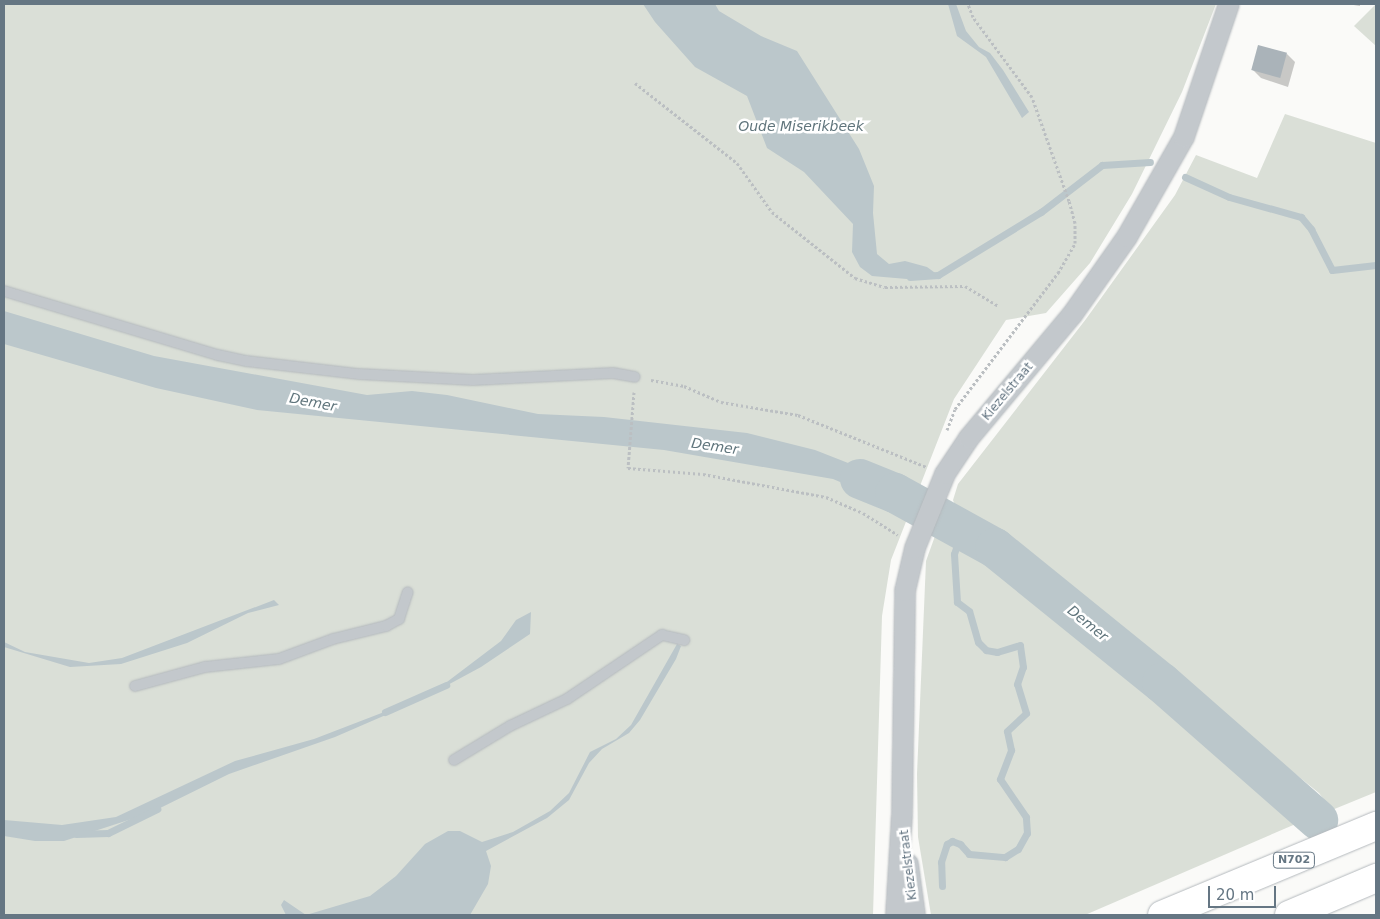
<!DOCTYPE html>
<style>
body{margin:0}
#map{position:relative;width:1380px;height:919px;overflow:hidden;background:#fafaf8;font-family:"DejaVu Sans",sans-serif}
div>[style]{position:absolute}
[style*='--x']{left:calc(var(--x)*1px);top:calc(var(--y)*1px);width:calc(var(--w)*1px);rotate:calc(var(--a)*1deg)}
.green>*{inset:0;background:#dadfd7}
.water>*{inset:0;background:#bbc7cb}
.shadow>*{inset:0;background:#0003}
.stream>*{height:7px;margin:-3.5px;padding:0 3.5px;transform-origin:3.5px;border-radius:3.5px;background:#bbc7cb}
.river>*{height:40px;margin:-20px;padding:0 20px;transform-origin:20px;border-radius:20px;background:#bbc7cb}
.building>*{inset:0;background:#aab3b9;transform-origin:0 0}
.path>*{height:3px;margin-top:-1.5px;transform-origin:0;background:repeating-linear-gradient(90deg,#bbbfc2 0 2.5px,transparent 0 5px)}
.roads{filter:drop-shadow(0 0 1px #b4b9bd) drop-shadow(0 0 1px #b4b9bd)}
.service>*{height:10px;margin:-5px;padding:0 5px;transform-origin:5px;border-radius:5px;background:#c3c8cc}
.minor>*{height:20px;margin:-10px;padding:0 10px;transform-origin:10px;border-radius:10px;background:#c3c8cc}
.trunk>*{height:28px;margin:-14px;padding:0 14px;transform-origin:14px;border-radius:14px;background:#fff}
span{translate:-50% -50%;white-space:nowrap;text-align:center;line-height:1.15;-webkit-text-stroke:5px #fff;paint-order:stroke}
.shield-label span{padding:1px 4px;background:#fff;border:1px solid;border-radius:4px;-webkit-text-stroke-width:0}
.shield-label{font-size:11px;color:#657683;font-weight:700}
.street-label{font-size:12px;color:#657683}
.water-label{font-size:14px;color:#60757c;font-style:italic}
.frame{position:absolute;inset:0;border:5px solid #657683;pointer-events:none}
.scale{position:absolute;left:1208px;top:886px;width:68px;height:22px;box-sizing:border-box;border:2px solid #657683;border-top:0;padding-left:6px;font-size:15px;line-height:18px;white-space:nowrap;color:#657683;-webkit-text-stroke:4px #fff;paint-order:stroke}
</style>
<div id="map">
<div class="green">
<i style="clip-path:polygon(4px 4px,1216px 4px,1182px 92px,1132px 194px,1090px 263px,1046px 313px,1006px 320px,954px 399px,891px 560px,882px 616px,873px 915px,4px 915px)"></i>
<i style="clip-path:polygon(1376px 4px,1376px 46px,1354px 26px)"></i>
<i style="clip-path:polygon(1285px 114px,1376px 143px,1376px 792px,1332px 810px,1319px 793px,1047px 574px,957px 511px,953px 500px,958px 484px,1086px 319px,1175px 195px,1196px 155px,1257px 178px)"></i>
<i style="clip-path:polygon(935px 536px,965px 542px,983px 553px,1298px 823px,1085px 915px,931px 915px,918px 837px,917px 774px,926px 561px)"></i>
</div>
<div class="water">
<i style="clip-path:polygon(643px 4px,715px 4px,719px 11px,761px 36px,797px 51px,859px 149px,874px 186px,873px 213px,877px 254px,889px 264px,905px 261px,927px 267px,938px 275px,925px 273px,907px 279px,872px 276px,860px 267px,852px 252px,853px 224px,804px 172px,767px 148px,747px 96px,695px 67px,655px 22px)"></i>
<i style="clip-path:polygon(948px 4px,956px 4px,966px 31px,979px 47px,990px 53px,1003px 70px,1029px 112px,1022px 118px,986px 57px,957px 36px)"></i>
<i style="clip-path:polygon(4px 311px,154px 356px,367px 395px,412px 391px,447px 395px,538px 414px,604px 417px,747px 433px,815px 450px,866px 470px,913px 495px,907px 510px,833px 479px,664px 450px,257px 410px,156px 388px,4px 344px)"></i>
<i style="clip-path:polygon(274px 600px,279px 605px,248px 613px,187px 643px,121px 664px,70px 667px,4px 647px,4px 642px,25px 652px,89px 663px,122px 658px)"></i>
<i style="clip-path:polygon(531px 612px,530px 634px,481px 667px,418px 701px,335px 737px,229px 774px,150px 813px,64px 841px,35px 841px,4px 836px,4px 820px,62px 825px,116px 817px,235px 761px,314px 739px,392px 709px,439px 688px,501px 641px,516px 620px)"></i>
<i style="clip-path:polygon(677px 644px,681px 646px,676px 659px,640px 720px,629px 733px,602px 749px,589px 763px,569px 800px,547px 818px,486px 851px,491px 866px,488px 884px,470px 915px,286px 915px,281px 905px,284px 900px,306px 915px,370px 896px,396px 876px,425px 844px,448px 831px,460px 831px,482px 842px,513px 832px,550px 811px,569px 793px,590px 752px,616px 739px,631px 725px)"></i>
</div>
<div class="shadow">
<i style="clip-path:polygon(1347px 4px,1360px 4px,1360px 6px)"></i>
<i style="clip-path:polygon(1287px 54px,1295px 62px,1288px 87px,1261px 78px,1253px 70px)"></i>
</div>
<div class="stream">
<i style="--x:1185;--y:177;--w:48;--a:24.4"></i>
<i style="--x:1229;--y:197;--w:75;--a:15.5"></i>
<i style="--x:1301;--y:217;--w:16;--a:50"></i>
<i style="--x:1311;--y:229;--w:46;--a:62.9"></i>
<i style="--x:1332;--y:270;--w:44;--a:-6.5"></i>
<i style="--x:910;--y:277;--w:28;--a:-4"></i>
<i style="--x:938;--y:275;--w:121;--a:-31.5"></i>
<i style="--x:1041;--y:212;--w:77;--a:-37.6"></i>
<i style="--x:1102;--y:165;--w:48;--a:-3.6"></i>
<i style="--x:385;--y:712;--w:67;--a:-23.9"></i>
<i style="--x:76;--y:834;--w:32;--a:-2"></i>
<i style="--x:108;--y:833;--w:55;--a:-26.1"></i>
<i style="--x:942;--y:886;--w:24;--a:-92"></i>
<i style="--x:941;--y:862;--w:19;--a:-72"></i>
<i style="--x:947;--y:844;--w:6;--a:-31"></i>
<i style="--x:952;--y:841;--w:9;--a:21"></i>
<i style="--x:960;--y:844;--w:13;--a:48"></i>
<i style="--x:969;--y:854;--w:36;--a:5"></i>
<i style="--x:1005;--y:857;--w:15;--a:-32"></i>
<i style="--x:1018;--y:849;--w:18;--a:-61"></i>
<i style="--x:1027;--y:833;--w:16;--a:-94"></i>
<i style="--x:1026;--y:817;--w:46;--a:-124.4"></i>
<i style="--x:1000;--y:779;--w:31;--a:-69"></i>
<i style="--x:1011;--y:750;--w:19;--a:-102"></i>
<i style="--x:1007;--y:731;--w:26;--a:-43"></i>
<i style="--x:1026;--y:713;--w:30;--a:-107"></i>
<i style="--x:1017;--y:684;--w:18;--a:-71"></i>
<i style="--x:1023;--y:667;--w:22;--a:-98"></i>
<i style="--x:1020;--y:645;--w:24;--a:163"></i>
<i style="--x:997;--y:652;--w:11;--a:-170"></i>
<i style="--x:986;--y:650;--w:11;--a:-135"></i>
<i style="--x:978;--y:642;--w:32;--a:-106"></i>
<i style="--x:969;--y:611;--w:15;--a:-143"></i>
<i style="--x:957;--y:602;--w:48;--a:-93.6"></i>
<i style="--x:954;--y:554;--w:25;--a:-72"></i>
</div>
<div class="river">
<i style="--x:860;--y:479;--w:38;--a:22"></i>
<i style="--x:895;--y:493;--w:114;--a:28.8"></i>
<i style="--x:995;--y:548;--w:215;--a:39"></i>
<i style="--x:1162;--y:683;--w:208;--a:41.3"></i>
</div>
<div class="building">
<i style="left:1258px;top:45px;width:30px;height:26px;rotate:15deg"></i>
</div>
<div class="path">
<i style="--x:635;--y:83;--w:130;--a:38.1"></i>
<i style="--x:737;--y:163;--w:60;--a:54.5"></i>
<i style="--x:772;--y:212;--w:106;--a:38.5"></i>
<i style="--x:855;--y:278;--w:31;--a:17"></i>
<i style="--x:885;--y:287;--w:80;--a:-0.7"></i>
<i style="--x:965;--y:286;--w:39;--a:31"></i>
<i style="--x:651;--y:380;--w:34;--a:10"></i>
<i style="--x:684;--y:386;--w:40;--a:23.4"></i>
<i style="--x:721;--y:402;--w:78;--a:9.6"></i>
<i style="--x:798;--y:415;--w:139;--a:22"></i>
<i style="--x:634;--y:392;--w:76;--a:94.5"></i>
<i style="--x:628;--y:468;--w:75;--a:4.6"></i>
<i style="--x:703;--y:474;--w:125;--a:10.6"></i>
<i style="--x:826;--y:497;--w:40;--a:23.4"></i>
<i style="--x:863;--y:513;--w:41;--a:32.2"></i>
<i style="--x:947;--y:430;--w:22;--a:-69"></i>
<i style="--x:955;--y:409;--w:171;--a:-52.9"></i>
<i style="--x:1058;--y:273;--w:34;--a:-60"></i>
<i style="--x:1075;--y:243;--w:20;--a:-90"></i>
<i style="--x:1075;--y:223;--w:23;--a:-105"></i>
<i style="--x:1069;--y:201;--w:110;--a:-109.6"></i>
<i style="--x:1032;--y:97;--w:99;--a:-126.4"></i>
<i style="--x:973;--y:17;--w:14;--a:-111"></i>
</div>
<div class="roads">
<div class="service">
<i style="--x:4;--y:291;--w:223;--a:16.7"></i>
<i style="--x:218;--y:355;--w:29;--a:12"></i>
<i style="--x:246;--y:361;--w:114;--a:6.6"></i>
<i style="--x:359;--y:374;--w:114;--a:3"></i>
<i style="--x:473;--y:380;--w:140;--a:-2.9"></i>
<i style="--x:613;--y:373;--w:22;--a:10"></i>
<i style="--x:135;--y:686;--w:73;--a:-15.2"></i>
<i style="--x:205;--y:667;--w:74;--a:-6.2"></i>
<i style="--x:279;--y:659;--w:58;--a:-20.3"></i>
<i style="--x:333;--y:639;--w:55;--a:-13.8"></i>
<i style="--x:386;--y:626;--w:15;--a:-28"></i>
<i style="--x:399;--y:619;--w:28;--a:-72"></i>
<i style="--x:454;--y:760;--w:66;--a:-31.3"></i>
<i style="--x:510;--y:726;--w:63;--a:-25.3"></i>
<i style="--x:567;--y:699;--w:115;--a:-34"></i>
<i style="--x:662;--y:635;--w:23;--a:13"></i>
</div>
<div class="minor">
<i style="--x:908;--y:864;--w:51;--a:82.2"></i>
<i style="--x:896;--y:915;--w:100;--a:-86.6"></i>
<i style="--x:902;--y:815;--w:224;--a:-89.2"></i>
<i style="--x:905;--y:591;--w:44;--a:-76.9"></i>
<i style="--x:915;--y:548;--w:80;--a:-67.9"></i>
<i style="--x:945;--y:474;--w:43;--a:-56.3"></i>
<i style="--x:969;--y:438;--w:160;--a:-50.1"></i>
<i style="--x:1072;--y:315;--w:95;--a:-54.8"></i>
<i style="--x:1127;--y:237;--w:115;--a:-60.3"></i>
<i style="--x:1184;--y:137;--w:140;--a:-71.3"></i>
</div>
<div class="trunk">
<i style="--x:1162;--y:915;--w:232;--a:-22.6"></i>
<i style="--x:1289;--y:915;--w:95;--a:-23"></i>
</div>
</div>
<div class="shield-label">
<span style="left:1294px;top:860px">N702</span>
</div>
<div class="street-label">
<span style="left:1008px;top:392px;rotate:-50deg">Kiezelstraat</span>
<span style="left:909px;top:865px;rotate:-97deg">Kiezelstraat</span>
</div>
<div class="water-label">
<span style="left:801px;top:126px">Oude Miserikbeek</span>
<span style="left:313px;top:402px;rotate:11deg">Demer</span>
<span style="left:715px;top:446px;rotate:8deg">Demer</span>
<span style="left:1088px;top:623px;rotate:39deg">Demer</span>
</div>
<div class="frame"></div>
<div class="scale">20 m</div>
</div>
